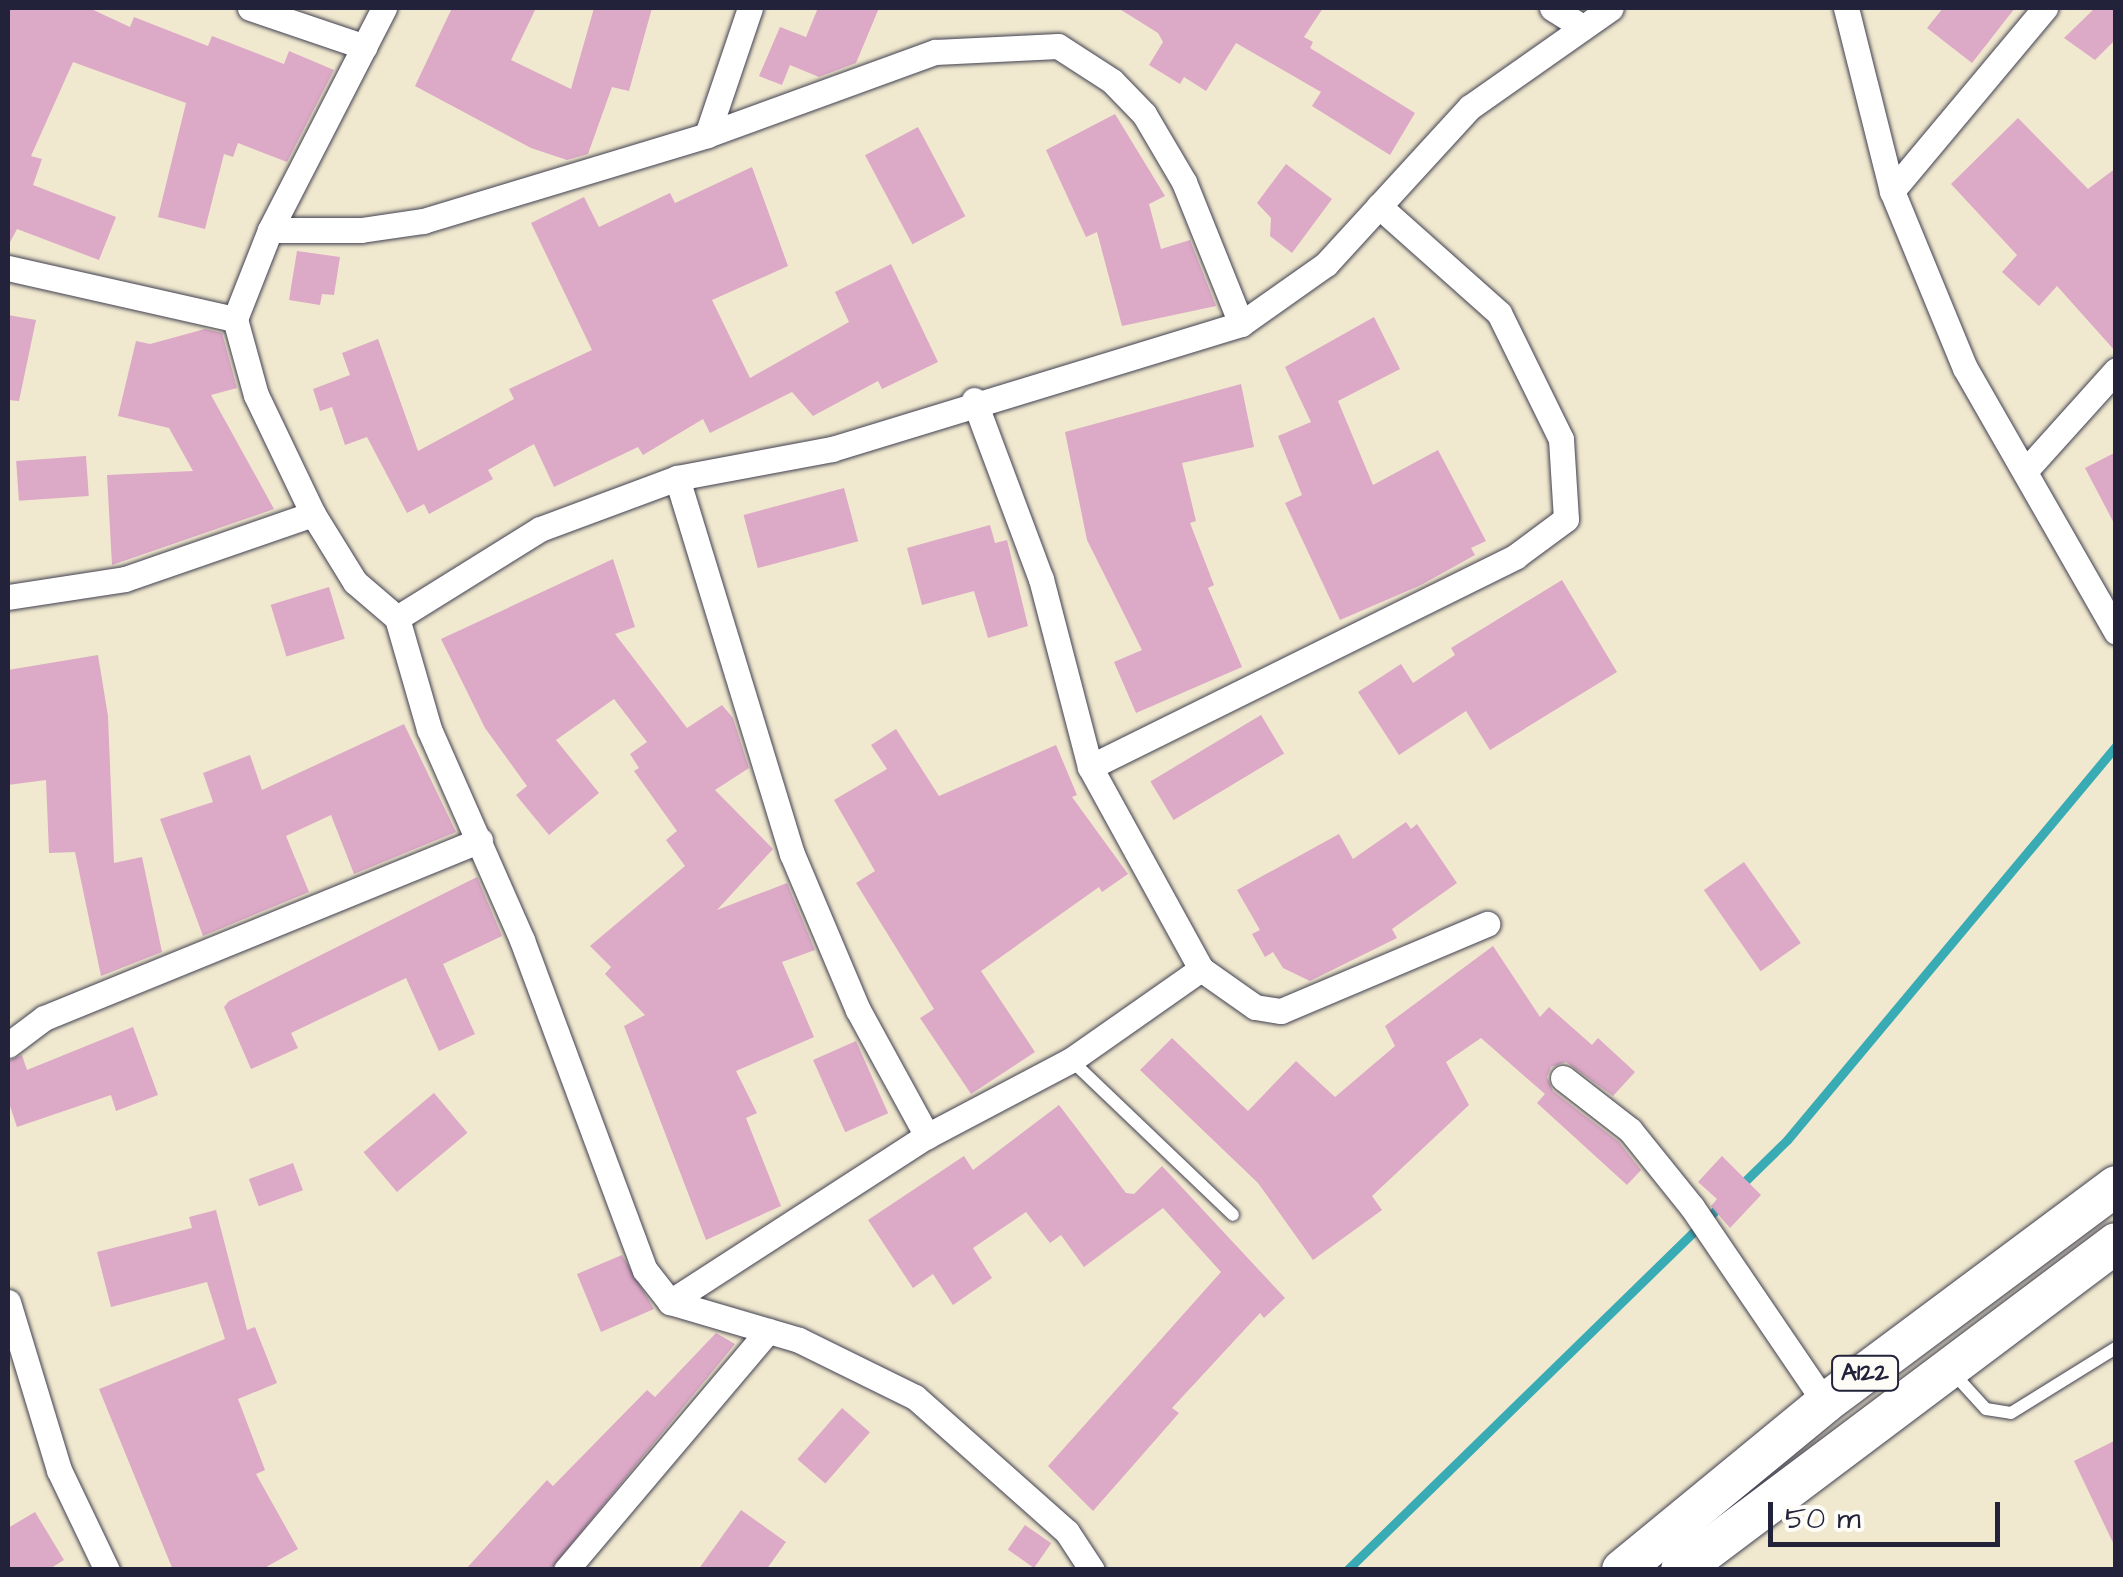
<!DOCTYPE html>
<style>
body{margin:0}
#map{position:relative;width:2123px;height:1577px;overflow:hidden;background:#f1e9cf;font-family:"Architects Daughter",sans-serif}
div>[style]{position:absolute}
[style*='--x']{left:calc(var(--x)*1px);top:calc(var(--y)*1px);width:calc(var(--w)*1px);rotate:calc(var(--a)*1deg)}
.stream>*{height:9px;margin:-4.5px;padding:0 4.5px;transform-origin:4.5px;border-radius:4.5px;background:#39abb5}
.building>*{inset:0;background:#dca9c6;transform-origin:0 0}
.roads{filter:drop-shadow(0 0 2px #414051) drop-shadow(0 0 2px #414051)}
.service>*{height:12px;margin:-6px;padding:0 6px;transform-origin:6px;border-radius:6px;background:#fff}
.minor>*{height:25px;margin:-12.5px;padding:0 12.5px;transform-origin:12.5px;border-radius:12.5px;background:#fff}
.trunk>*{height:40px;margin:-20px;padding:0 20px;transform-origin:20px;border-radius:20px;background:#fff}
span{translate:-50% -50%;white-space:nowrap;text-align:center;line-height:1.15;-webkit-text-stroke:8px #fdfcf7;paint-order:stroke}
.shield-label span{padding:2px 8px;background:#fdfcf7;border:2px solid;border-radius:8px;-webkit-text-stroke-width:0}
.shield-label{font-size:25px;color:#22223b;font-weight:700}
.frame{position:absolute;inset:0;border:10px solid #22223b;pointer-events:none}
.scale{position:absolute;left:1768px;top:1502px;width:232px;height:45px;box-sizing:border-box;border:5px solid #22223b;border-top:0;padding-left:12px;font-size:30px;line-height:35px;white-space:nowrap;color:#22223b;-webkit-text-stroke:8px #fdfcf7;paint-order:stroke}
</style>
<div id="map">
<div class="stream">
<i style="--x:1739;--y:1187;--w:67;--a:-44.4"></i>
<i style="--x:1787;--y:1140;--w:513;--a:-50.14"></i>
<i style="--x:1347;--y:1570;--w:523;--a:-44.3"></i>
</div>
<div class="building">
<i style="clip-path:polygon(8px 8px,89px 8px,130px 27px,134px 17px,208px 46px,212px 36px,284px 64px,289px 51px,334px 70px,287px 162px,238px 143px,233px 157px,224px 154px,205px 229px,158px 217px,186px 103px,73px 62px,31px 156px,42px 159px,33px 185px,116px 217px,99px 260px,17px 229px,8px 246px)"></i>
<i style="clip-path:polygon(452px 8px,536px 8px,511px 60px,571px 89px,594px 8px,652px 8px,629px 91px,612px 87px,588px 154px,567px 160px,531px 148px,415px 86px)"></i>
<i style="clip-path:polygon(818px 8px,879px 8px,856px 63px,819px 77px,790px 65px,782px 85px,759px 76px,780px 27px,806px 37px)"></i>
<i style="clip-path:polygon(1118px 8px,1323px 8px,1304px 37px,1313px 42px,1310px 48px,1415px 113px,1390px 155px,1312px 106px,1321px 92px,1236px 43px,1206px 91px,1184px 77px,1180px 84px,1149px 65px,1163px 42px,1158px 33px)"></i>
<i style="clip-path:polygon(1943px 8px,2015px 8px,1972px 63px,1927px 28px)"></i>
<i style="clip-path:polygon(2095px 8px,2116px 8px,2116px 39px,2095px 60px,2064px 38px)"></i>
<i style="clip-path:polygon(1115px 114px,1165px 196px,1149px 204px,1161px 249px,1190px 240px,1216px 306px,1122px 326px,1097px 232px,1086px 237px,1046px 150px)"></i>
<i style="clip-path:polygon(2018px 118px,2088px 189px,2116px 168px,2116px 352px,2057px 286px,2039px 306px,2002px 272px,2017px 255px,1951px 184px)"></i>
<i style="left:918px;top:127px;width:101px;height:60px;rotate:62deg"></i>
<i style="clip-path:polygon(1286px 164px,1332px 199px,1292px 253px,1270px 236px,1271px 218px,1257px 203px)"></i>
<i style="clip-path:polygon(752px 167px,788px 266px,712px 300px,750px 378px,849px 322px,835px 292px,891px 264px,938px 362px,882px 389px,878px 381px,813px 416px,792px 392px,710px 433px,703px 419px,643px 455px,638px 447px,554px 487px,534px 444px,488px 470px,493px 479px,429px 514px,424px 504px,407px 513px,367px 437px,345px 445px,332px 407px,320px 411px,313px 389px,350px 375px,342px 353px,378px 339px,418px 451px,514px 399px,509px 389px,592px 350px,531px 223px,584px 197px,599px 227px,670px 193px,675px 203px)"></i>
<i style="clip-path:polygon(297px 251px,340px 257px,334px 295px,322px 294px,320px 305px,289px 300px)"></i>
<i style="clip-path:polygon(8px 315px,36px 320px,19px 401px,8px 400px)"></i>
<i style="clip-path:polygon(1374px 317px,1400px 369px,1338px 401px,1373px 485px,1438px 450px,1486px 541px,1471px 548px,1475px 555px,1421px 585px,1340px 620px,1285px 503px,1302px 495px,1278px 436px,1311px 422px,1285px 367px)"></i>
<i style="clip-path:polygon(205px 329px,222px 333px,237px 388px,211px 395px,274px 509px,112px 565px,107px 475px,193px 471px,169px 428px,118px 416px,136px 341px,150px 344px)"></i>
<i style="clip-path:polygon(1241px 384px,1254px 447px,1182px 463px,1196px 521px,1190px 523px,1214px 585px,1208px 588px,1242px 667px,1136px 713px,1114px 662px,1142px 650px,1087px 540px,1065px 432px)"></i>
<i style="clip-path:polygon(2116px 452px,2116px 527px,2085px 468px)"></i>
<i style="left:86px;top:456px;width:40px;height:70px;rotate:86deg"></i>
<i style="left:844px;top:488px;width:55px;height:104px;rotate:75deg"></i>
<i style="clip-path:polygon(990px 525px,995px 543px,1007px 540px,1028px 626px,988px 638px,974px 591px,922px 605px,907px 548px)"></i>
<i style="clip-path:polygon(613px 559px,635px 627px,615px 634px,687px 728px,722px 705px,733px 718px,749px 768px,715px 790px,773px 849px,717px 910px,787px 883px,815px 950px,782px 962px,814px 1037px,736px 1071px,757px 1113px,746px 1118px,781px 1206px,706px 1240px,624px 1026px,645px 1015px,605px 974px,611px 967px,590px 946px,685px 866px,666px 840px,677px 831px,634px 771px,639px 768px,630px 754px,647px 742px,614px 699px,556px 740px,599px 793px,549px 835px,516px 795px,527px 786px,485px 728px,441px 639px)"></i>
<i style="clip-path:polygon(1562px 580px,1617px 672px,1490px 750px,1466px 711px,1399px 755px,1358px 692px,1401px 664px,1413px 683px,1455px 655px,1451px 648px)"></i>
<i style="left:329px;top:587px;width:54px;height:61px;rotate:73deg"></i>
<i style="clip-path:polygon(98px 655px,108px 716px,114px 863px,142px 857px,162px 952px,101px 976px,75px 852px,49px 853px,46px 780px,8px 785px,8px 670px)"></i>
<i style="left:1261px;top:715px;width:45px;height:129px;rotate:59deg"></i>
<i style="clip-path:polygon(404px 724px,456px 832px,354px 874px,331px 815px,286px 836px,309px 892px,203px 936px,160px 819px,213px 802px,203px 773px,250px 755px,262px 790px)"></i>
<i style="clip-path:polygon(896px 729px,939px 796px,1056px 745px,1077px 795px,1072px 797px,1128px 874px,1102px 892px,1099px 887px,981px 971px,1035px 1052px,971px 1094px,920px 1018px,934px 1009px,856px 883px,875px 871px,834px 800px,887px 769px,871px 745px)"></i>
<i style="clip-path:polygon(1406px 822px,1411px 829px,1417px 824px,1457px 883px,1392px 929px,1397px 938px,1310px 981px,1283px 968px,1273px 952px,1265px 957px,1252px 934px,1260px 930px,1237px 890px,1339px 834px,1353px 859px)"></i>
<i style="left:1744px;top:862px;width:99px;height:49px;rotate:55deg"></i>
<i style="clip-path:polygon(477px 877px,502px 936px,443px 964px,475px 1034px,439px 1051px,406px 978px,291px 1033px,298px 1048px,251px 1069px,224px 1007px,229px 1001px)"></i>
<i style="clip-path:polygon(1493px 946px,1540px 1017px,1549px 1007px,1592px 1045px,1598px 1038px,1635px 1072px,1613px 1096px,1566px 1062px,1551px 1067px,1547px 1077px,1553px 1091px,1619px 1142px,1641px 1170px,1627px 1185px,1537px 1103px,1545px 1094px,1481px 1038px,1446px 1062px,1469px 1105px,1372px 1196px,1382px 1210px,1313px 1260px,1258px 1183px,1140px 1070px,1172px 1038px,1248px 1111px,1296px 1061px,1335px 1097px,1395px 1046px,1385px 1026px)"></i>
<i style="clip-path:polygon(133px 1027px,158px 1095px,116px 1111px,111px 1095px,17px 1127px,8px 1100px,8px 1061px,22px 1055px,27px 1070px)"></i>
<i style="left:856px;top:1041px;width:79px;height:47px;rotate:66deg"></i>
<i style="left:434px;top:1093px;width:52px;height:92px;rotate:50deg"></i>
<i style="clip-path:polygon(1059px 1105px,1126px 1193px,1134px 1194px,1162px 1166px,1285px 1298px,1264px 1318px,1260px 1313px,1172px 1408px,1179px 1413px,1093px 1511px,1048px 1466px,1221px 1272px,1163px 1208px,1084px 1267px,1061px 1235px,1050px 1243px,1026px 1212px,973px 1248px,992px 1278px,953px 1305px,933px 1274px,913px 1288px,868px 1220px,964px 1156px,973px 1170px)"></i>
<i style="clip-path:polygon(1722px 1156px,1761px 1195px,1730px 1228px,1711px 1206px,1717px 1199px,1698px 1182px)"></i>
<i style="left:293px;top:1163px;width:29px;height:47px;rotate:70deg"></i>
<i style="clip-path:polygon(216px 1210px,247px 1330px,255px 1327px,277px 1383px,238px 1399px,265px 1470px,256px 1474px,298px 1549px,261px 1570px,173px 1570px,99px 1389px,225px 1339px,207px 1282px,111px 1307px,97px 1252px,192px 1228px,189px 1217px)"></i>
<i style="clip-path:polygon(622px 1255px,654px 1309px,601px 1332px,577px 1274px)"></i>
<i style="clip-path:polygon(716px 1333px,735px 1344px,550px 1570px,465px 1570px,547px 1480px,553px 1486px,647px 1390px,655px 1397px)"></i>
<i style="left:842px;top:1408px;width:37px;height:68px;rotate:41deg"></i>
<i style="clip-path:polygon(2116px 1440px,2116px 1549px,2074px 1461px)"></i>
<i style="clip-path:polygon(741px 1510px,786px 1542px,766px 1570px,698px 1570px)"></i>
<i style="clip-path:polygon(35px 1512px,64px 1560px,48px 1570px,8px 1570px,8px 1528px)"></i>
<i style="left:1025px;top:1525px;width:32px;height:30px;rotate:35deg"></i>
</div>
<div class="roads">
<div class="service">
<i style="--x:1071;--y:1060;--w:224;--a:43.7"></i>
<i style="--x:1954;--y:1374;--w:47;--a:47.6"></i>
<i style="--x:1986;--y:1409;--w:25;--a:9"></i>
<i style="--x:2011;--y:1413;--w:123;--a:-31.8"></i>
</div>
<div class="minor">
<i style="--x:250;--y:8;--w:121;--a:18.7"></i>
<i style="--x:384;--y:8;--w:250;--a:117.2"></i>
<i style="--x:270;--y:230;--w:96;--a:111.5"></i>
<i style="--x:235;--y:319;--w:79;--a:74.6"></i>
<i style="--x:256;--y:395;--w:132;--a:64.4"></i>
<i style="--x:313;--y:514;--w:80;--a:58.3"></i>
<i style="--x:355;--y:582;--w:55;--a:40.6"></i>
<i style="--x:397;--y:618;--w:116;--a:73.9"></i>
<i style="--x:429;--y:729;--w:231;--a:66.2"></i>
<i style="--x:522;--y:940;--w:352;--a:69.6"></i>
<i style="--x:645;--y:1270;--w:41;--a:52"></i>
<i style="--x:670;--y:1302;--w:134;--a:16.4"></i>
<i style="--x:799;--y:1340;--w:129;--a:26.2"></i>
<i style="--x:915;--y:1397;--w:203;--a:41.6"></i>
<i style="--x:1067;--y:1532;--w:45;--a:56.7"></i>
<i style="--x:1552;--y:8;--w:32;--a:32"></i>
<i style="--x:1846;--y:8;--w:189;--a:75.9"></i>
<i style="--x:1892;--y:191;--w:191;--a:67.6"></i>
<i style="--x:1965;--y:368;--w:304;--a:60.2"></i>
<i style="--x:707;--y:135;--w:134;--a:-71.3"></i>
<i style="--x:1892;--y:191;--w:239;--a:-50.1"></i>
<i style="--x:270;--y:230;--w:91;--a:0"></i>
<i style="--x:361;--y:230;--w:63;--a:-8.3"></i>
<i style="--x:423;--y:221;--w:297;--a:-16.8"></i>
<i style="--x:707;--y:135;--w:243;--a:-20"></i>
<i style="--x:935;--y:52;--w:123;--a:-2.8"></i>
<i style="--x:1058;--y:46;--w:64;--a:32.9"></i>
<i style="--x:1112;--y:81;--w:46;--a:45.9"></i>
<i style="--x:1144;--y:114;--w:79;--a:59.5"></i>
<i style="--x:1184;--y:182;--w:153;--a:68.1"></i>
<i style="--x:8;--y:268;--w:233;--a:12.7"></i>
<i style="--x:974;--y:400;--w:191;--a:69.5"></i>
<i style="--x:1041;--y:579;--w:194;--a:75.4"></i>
<i style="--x:1090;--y:767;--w:230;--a:61.2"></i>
<i style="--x:1201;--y:969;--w:66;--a:35.1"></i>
<i style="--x:1255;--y:1007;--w:26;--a:9"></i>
<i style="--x:1281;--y:1011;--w:224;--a:-22.9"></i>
<i style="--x:2027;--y:469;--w:133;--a:-48"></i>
<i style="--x:677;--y:478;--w:393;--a:73"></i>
<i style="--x:792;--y:854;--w:169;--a:67.1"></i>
<i style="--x:858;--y:1010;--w:144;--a:61.3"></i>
<i style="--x:8;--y:597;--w:118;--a:-8.7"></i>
<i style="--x:125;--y:579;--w:199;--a:-19.1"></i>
<i style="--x:397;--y:618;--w:168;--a:-31.9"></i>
<i style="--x:540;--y:529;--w:146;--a:-20.4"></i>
<i style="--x:677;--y:478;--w:158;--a:-10.6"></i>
<i style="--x:832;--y:449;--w:428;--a:-17"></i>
<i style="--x:1241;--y:324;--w:104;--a:-35.2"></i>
<i style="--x:1326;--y:264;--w:213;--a:-47.5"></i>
<i style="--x:1470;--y:107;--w:172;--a:-35.1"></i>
<i style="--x:1090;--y:767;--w:475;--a:-26.3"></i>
<i style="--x:1516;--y:556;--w:62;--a:-36.5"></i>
<i style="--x:1566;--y:519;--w:80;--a:-93.6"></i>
<i style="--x:1561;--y:439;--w:140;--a:-116.2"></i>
<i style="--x:1499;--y:313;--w:161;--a:-138.3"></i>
<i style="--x:8;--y:1045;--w:45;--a:-36.9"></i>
<i style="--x:44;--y:1018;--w:471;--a:-22.2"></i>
<i style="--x:1563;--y:1078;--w:85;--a:37.8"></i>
<i style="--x:1630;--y:1130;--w:99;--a:51.2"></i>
<i style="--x:1692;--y:1207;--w:237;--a:55.8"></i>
<i style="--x:8;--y:1302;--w:176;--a:73.1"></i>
<i style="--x:59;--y:1470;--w:111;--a:64.4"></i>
<i style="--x:670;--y:1302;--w:306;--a:-32.9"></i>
<i style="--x:927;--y:1136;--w:163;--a:-27.8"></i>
<i style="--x:1071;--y:1060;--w:159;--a:-35"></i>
<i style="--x:566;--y:1570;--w:313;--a:-49.8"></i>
</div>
<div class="trunk">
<i style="--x:1622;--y:1570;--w:263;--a:-39.4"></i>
<i style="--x:1825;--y:1403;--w:363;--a:-36.7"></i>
<i style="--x:1681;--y:1570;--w:544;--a:-36.93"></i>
</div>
</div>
<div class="shield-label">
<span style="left:1865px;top:1373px">A122</span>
</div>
<div class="frame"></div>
<div class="scale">50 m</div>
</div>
